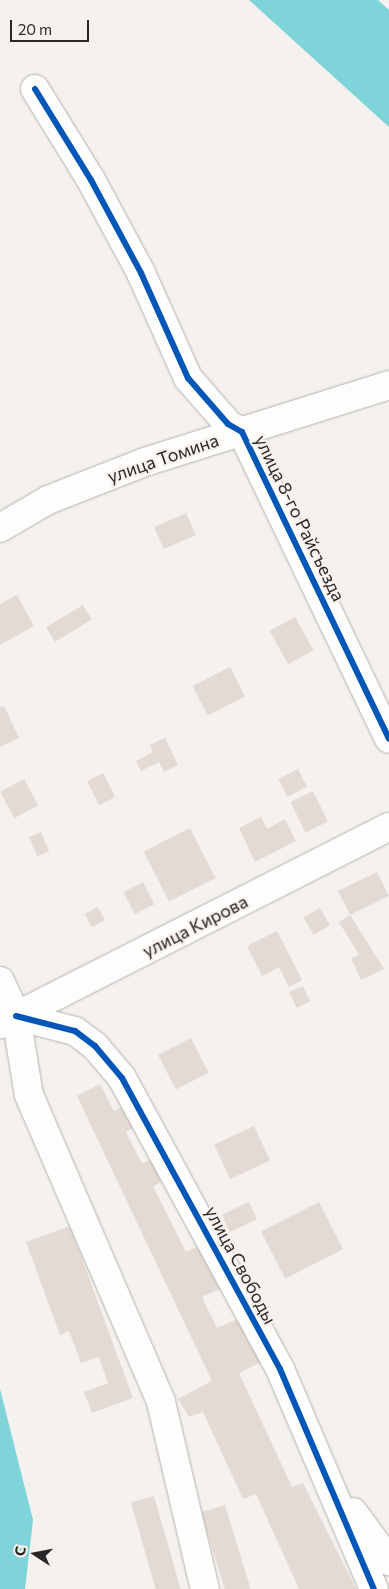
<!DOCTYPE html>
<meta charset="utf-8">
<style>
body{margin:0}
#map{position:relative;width:389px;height:1589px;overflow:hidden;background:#f4f1ee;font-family:Commissioner,sans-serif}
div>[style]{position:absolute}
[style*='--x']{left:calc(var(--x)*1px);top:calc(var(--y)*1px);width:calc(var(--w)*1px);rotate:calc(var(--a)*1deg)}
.water>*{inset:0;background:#7fd4da}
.building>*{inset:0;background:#e4dad4;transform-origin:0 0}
.roads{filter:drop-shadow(0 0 1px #b5b3b1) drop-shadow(0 0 1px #b5b3b1)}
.street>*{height:28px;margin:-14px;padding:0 14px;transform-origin:14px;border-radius:14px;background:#fdfdfc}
.secondary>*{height:28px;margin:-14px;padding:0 14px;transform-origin:14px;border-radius:14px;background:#fdfdfc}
.cycleway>*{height:6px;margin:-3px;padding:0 3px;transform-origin:3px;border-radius:3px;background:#0057b8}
span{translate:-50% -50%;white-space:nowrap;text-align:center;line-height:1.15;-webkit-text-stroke:4px #f7f0eb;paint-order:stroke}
.street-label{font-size:18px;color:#2a2826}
.north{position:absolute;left:10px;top:1529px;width:50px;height:50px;-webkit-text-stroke:4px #f7f0eb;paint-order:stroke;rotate:281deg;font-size:14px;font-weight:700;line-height:20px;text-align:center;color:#2a2826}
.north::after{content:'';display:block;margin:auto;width:18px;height:22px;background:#2a2826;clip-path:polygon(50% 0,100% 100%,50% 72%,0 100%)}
.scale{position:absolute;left:10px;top:20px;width:79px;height:22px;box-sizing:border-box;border:2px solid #2a2826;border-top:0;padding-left:6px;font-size:15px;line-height:18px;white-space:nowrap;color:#2a2826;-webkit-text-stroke:4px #f7f0eb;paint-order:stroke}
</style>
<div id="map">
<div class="water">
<i style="clip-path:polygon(249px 0,378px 0,389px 10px,389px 127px)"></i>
<i style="clip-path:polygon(0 1389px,33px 1520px,25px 1589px,0 1589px)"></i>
</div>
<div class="building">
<i style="left:186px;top:513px;width:24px;height:35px;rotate:66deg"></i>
<i style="clip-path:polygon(17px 595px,34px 626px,0 645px,0 604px)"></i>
<i style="left:83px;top:605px;width:17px;height:43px;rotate:59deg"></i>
<i style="left:295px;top:617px;width:38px;height:29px;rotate:61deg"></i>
<i style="left:230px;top:667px;width:33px;height:42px;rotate:63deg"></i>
<i style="clip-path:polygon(4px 706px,19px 738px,0 747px,0 708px)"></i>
<i style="clip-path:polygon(165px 738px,178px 765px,164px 772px,159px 762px,141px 771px,136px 761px,153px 752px,150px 745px)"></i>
<i style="left:298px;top:769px;width:20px;height:22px;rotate:63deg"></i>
<i style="left:103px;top:773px;width:27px;height:18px;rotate:63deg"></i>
<i style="left:24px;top:779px;width:30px;height:27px;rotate:62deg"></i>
<i style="left:313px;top:791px;width:34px;height:25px;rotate:64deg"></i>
<i style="clip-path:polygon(261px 817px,267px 829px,285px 819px,296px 841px,255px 862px,239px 828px)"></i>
<i style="left:190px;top:828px;width:56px;height:52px;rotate:63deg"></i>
<i style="left:41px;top:832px;width:21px;height:13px;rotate:67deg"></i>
<i style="clip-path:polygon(377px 872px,389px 896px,350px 915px,384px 969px,361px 980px,351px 958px,359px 955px,339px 922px,350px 915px,338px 891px)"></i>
<i style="left:143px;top:882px;width:25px;height:22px;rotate:63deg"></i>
<i style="left:98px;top:907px;width:15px;height:15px;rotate:62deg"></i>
<i style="left:320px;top:908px;width:20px;height:19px;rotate:60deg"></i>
<i style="clip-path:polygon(277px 931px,302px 980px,289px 987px,279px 967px,262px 976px,247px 946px)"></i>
<i style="left:303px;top:986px;width:17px;height:15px;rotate:65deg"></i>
<i style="left:191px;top:1038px;width:39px;height:37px;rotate:63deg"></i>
<i style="clip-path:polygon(100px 1084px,114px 1111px,123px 1106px,134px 1128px,126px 1132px,142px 1164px,151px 1159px,161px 1182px,153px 1186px,186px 1252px,204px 1243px,226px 1286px,202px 1297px,217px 1328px,240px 1318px,261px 1362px,239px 1373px,292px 1487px,303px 1483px,356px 1589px,299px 1589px,256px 1494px,243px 1499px,203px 1412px,189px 1417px,178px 1399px,212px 1381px,77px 1096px)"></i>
<i style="left:254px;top:1126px;width:38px;height:44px;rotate:65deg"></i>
<i style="left:249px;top:1202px;width:19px;height:30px;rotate:65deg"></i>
<i style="left:319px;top:1202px;width:53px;height:65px;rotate:63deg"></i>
<i style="clip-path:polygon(70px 1226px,133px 1398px,92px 1413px,84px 1392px,108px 1383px,99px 1357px,81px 1363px,69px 1331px,60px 1335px,26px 1242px)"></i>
<i style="left:154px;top:1496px;width:97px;height:24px;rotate:74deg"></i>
<i style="left:225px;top:1505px;width:88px;height:25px;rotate:73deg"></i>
</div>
<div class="roads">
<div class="street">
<i style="--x:35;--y:89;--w:107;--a:58.4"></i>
<i style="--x:91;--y:180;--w:106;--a:61.7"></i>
<i style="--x:141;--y:273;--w:115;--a:65.9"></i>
<i style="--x:188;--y:378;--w:61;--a:49"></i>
<i style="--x:228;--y:424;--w:16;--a:30"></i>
<i style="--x:242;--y:432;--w:340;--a:64.4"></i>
<i style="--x:0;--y:528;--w:56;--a:-30.3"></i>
<i style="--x:48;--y:500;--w:104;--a:-21.4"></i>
<i style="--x:145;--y:462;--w:256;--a:-17.5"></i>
<i style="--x:16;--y:1016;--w:61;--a:14.3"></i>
<i style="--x:75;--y:1031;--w:25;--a:37"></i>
<i style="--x:95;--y:1046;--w:42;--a:49.8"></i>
<i style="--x:122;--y:1078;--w:331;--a:61.5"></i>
<i style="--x:280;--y:1369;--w:239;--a:66.9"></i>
<i style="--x:16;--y:1016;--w:80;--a:80.7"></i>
<i style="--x:29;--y:1095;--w:334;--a:66.7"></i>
<i style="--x:161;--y:1402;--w:192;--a:76.8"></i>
<i style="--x:16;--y:1016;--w:418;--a:-26.9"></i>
<i style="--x:353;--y:1512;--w:61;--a:53.7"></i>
</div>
<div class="secondary">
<i style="--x:0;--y:981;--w:38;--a:65"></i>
<i style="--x:16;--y:1016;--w:18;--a:153"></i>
</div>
</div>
<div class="cycleway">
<i style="--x:35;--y:89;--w:107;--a:58.4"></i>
<i style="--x:91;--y:180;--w:106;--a:61.7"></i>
<i style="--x:141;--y:273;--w:115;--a:65.9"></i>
<i style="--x:188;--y:378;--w:61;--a:49"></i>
<i style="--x:228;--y:424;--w:16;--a:30"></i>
<i style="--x:242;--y:432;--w:340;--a:64.4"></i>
<i style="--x:16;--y:1016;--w:61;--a:14.3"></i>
<i style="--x:75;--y:1031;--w:25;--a:37"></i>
<i style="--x:95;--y:1046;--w:42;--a:49.8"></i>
<i style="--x:122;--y:1078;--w:331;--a:61.5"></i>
<i style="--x:280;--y:1369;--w:239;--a:66.9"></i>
</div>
<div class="street-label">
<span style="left:163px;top:458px;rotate:-19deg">улица Томина</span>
<span style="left:300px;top:518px;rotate:64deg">улица 8-го Райсъезда</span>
<span style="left:195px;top:926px;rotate:-27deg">улица Кирова</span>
<span style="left:241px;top:1265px;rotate:62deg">улица Свободы</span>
</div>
<div class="north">С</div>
<div class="scale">20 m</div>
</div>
